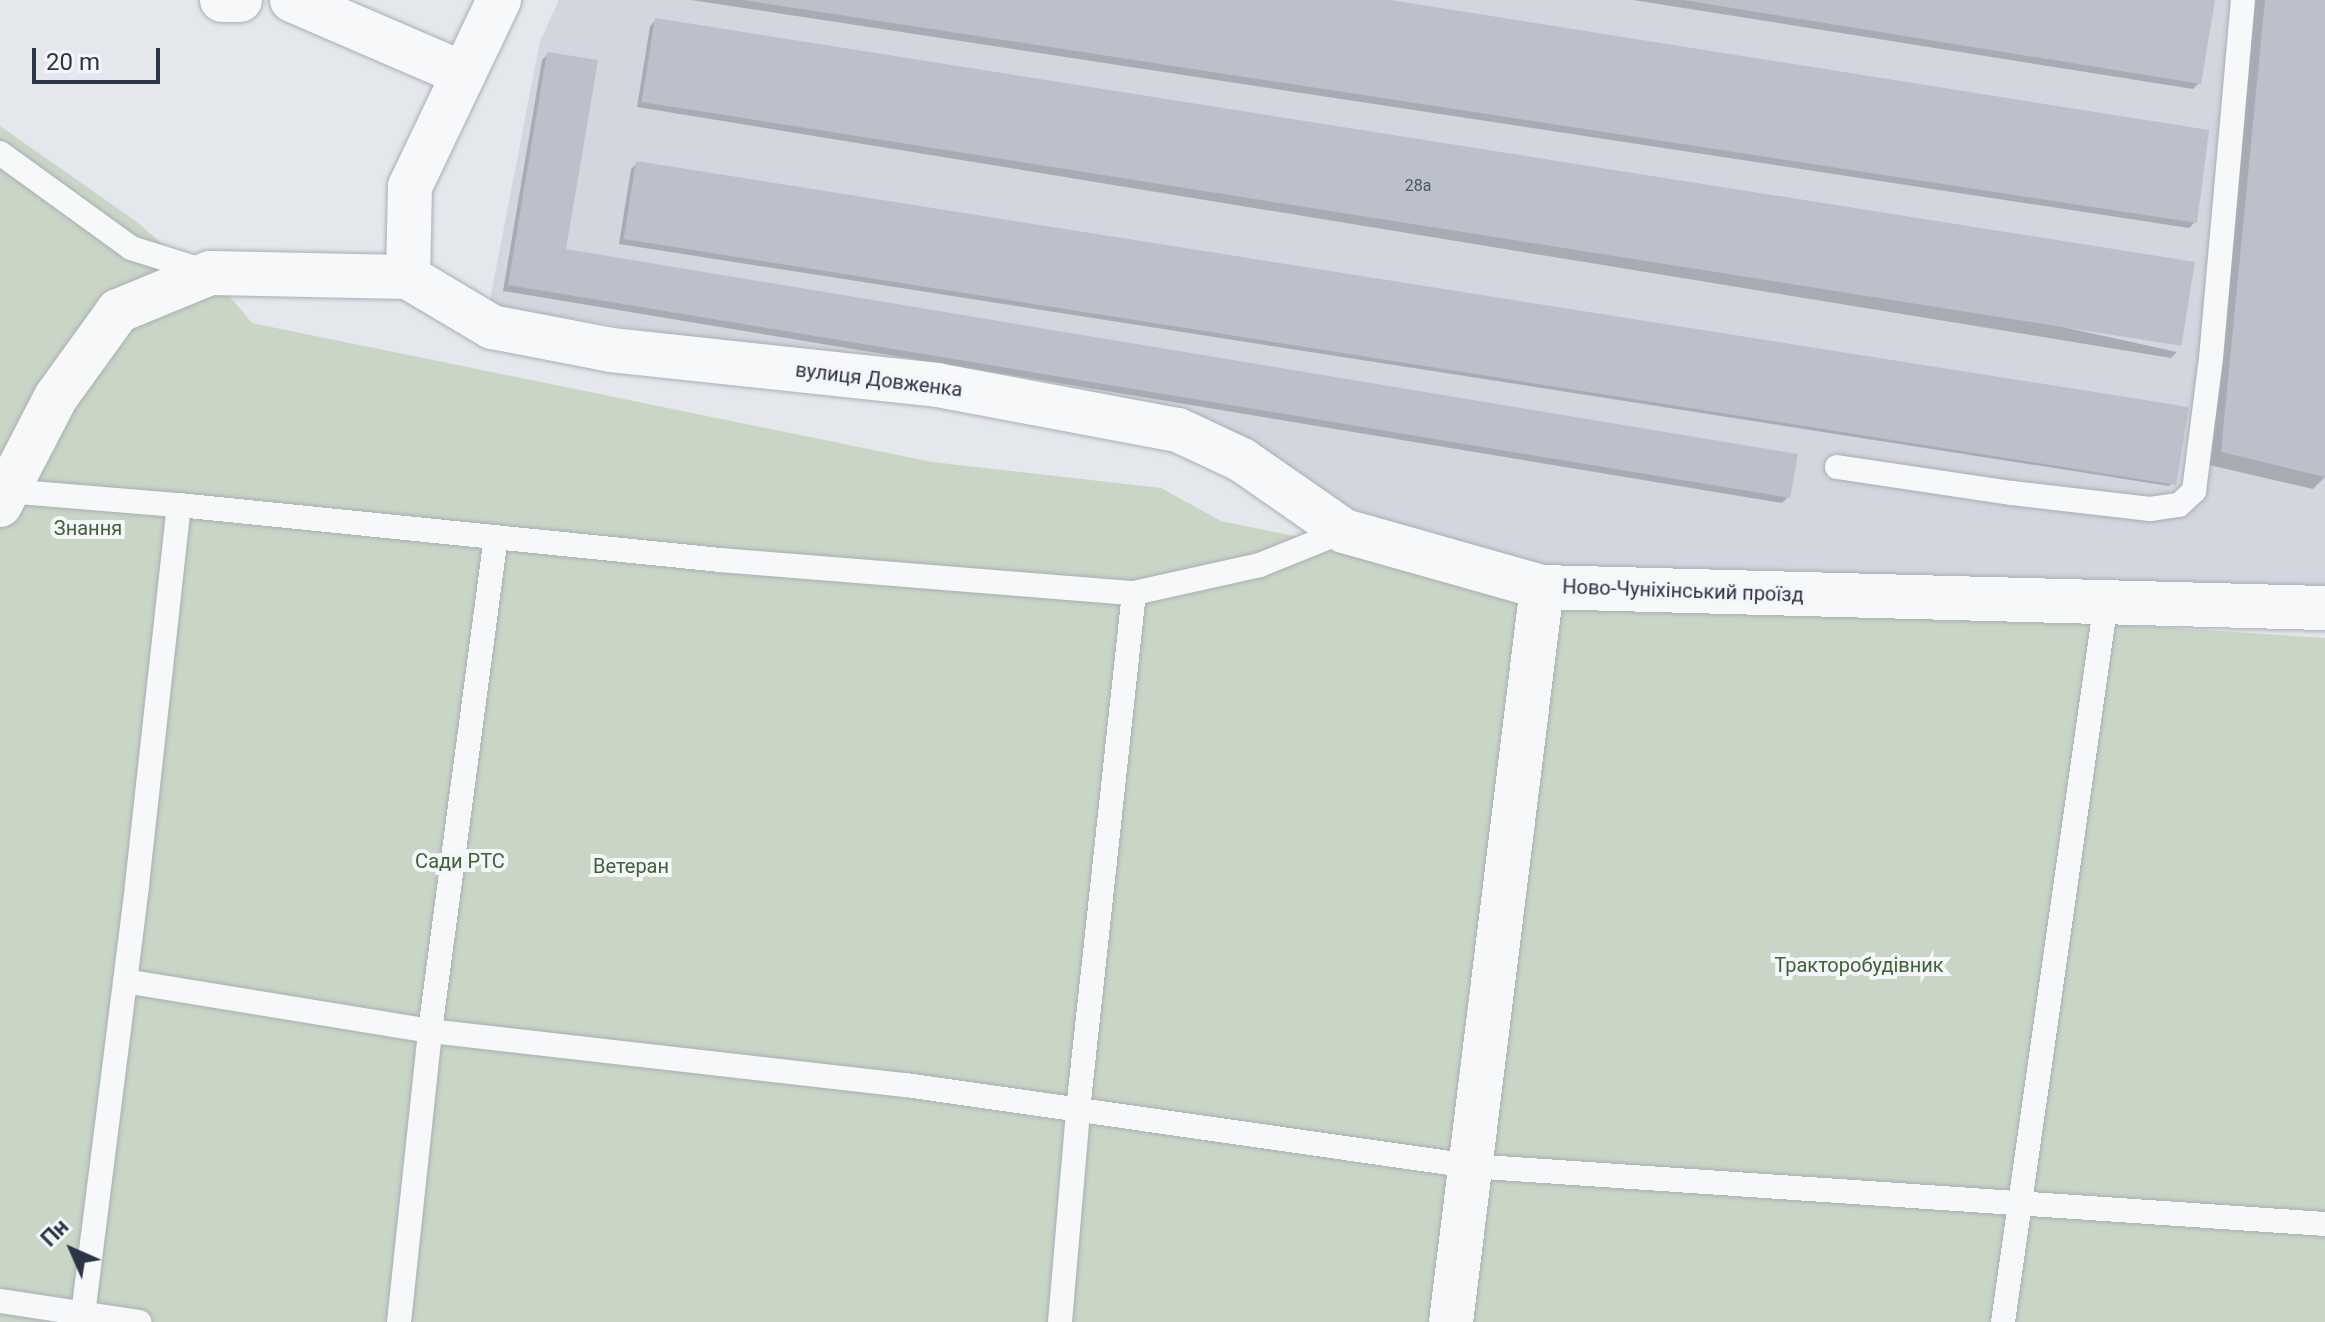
<!DOCTYPE html>
<meta charset="utf-8">
<style>
body{margin:0}
#map{position:relative;width:2325px;height:1322px;overflow:hidden;background:#e4e7ec;font-family:Roboto,sans-serif}
div>[style]{position:absolute}
[style*='--x']{left:calc(var(--x)*1px);top:calc(var(--y)*1px);width:calc(var(--w)*1px);rotate:calc(var(--a)*1deg)}
.built>*{inset:0;background:#d2d6de}
.green>*{inset:0;background:#c9d6c5}
.shadow>*{inset:0;background:#0003}
.building>*{inset:0;background:#bbc0ca;transform-origin:0 0}
.roads{filter:drop-shadow(0 0 2px #a9aeb7) drop-shadow(0 0 2px #a9aeb7)}
.lane>*{height:24px;margin:-12px;padding:0 12px;transform-origin:12px;border-radius:12px;background:#f7f8fa}
.street>*{height:44px;margin:-22px;padding:0 22px;transform-origin:22px;border-radius:22px;background:#f7f8fa}
span{translate:-50% -50%;white-space:nowrap;text-align:center;line-height:1.15;-webkit-text-stroke:8px #f4f6f9;paint-order:stroke}
.number-label{font-size:16px;color:#4f5766}
.number-label span{-webkit-text-stroke-width:0}
.street-label{font-size:20px;color:#2b3445}
.park-label{font-size:20px;color:#3f6138}
.north{position:absolute;left:32px;top:1210px;width:80px;height:80px;-webkit-text-stroke:6px #f4f6f9;paint-order:stroke;rotate:315deg;font-size:22px;font-weight:700;line-height:32px;text-align:center;color:#2b3445}
.north::after{content:'';display:block;margin:auto;width:28px;height:36px;background:#2b3445;clip-path:polygon(50% 0,100% 100%,50% 72%,0 100%)}
.scale{position:absolute;left:32px;top:48px;width:128px;height:36px;box-sizing:border-box;border:4px solid #2b3445;border-top:0;padding-left:10px;font-size:24px;line-height:28px;white-space:nowrap;color:#2b3445;-webkit-text-stroke:6px #f4f6f9;paint-order:stroke}
</style>
<div id="map">
<div class="built">
<i style="clip-path:polygon(559px 0,2325px 0,2325px 598px,1537px 575px,1352px 522px,1187px 418px,489px 305px,540px 41px)"></i>
</div>
<div class="green">
<i style="clip-path:polygon(0 126px,137px 222px,200px 277px,210px 273px,252px 323px,932px 462px,1161px 488px,1221px 521px,1541px 587px,2325px 638px,2325px 1322px,0 1322px)"></i>
</div>
<div class="shadow">
<i style="clip-path:polygon(691px 0,1377px 0,2195px 222px,2189px 228px)"></i>
<i style="clip-path:polygon(1633px 0,2213px 0,2199px 83px,2193px 89px)"></i>
<i style="clip-path:polygon(2254px 0,2325px 0,2325px 477px,2313px 489px,2209px 465px)"></i>
<i style="clip-path:polygon(656px 20px,2177px 352px,2171px 358px,637px 107px,650px 26px)"></i>
<i style="clip-path:polygon(548px 54px,564px 250px,1788px 497px,1782px 503px,503px 291px,542px 60px)"></i>
<i style="clip-path:polygon(637px 163px,2175px 480px,2169px 486px,619px 244px,631px 169px)"></i>
</div>
<div class="building">
<i style="clip-path:polygon(743px 0,1390px 0,2209px 130px,2197px 223px)"></i>
<i style="clip-path:polygon(1683px 0,2215px 0,2201px 84px)"></i>
<i style="clip-path:polygon(2265px 0,2325px 0,2325px 477px,2221px 452px)"></i>
<i style="left:655px;top:18px;width:1559px;height:85px;rotate:9deg"></i>
<i style="clip-path:polygon(547px 52px,598px 60px,566px 249px,1798px 454px,1790px 498px,508px 285px)"></i>
<i style="left:636px;top:161px;width:1572px;height:79px;rotate:9deg"></i>
</div>
<div class="roads">
<div class="lane">
<i style="--x:0;--y:153;--w:162;--a:35.9"></i>
<i style="--x:131;--y:248;--w:80;--a:17.5"></i>
<i style="--x:1837;--y:467;--w:177;--a:8.5"></i>
<i style="--x:2012;--y:493;--w:139;--a:6.6"></i>
<i style="--x:2150;--y:509;--w:29;--a:-8"></i>
<i style="--x:2179;--y:505;--w:21;--a:-43"></i>
<i style="--x:2194;--y:491;--w:134;--a:-82.7"></i>
<i style="--x:2211;--y:358;--w:359;--a:-84.9"></i>
<i style="--x:7;--y:491;--w:173;--a:4.7"></i>
<i style="--x:179;--y:505;--w:544;--a:5.8"></i>
<i style="--x:720;--y:560;--w:415;--a:4.6"></i>
<i style="--x:1134;--y:593;--w:129;--a:-12.5"></i>
<i style="--x:1260;--y:565;--w:91;--a:-22"></i>
<i style="--x:125;--y:981;--w:309;--a:9.3"></i>
<i style="--x:430;--y:1031;--w:479;--a:6.5"></i>
<i style="--x:906;--y:1085;--w:570;--a:8.17"></i>
<i style="--x:1470;--y:1166;--w:857;--a:3.88"></i>
<i style="--x:0;--y:1301;--w:141;--a:8.6"></i>
<i style="--x:82;--y:1322;--w:440;--a:-82.8"></i>
<i style="--x:137;--y:885;--w:382;--a:-83.7"></i>
<i style="--x:399;--y:1322;--w:293;--a:-83.9"></i>
<i style="--x:430;--y:1031;--w:498;--a:-82.4"></i>
<i style="--x:1060;--y:1322;--w:213;--a:-85.1"></i>
<i style="--x:1078;--y:1110;--w:520;--a:-83.82"></i>
<i style="--x:2003;--y:1322;--w:727;--a:-81.86"></i>
</div>
<div class="street">
<i style="--x:222;--y:0;--w:18;--a:0"></i>
<i style="--x:292;--y:0;--w:187;--a:23.3"></i>
<i style="--x:499;--y:0;--w:207;--a:115.5"></i>
<i style="--x:410;--y:187;--w:90;--a:91.3"></i>
<i style="--x:408;--y:277;--w:98;--a:30.8"></i>
<i style="--x:492;--y:327;--w:121;--a:10.9"></i>
<i style="--x:611;--y:350;--w:328;--a:6.1"></i>
<i style="--x:937;--y:385;--w:245;--a:10.6"></i>
<i style="--x:1178;--y:430;--w:71;--a:25.1"></i>
<i style="--x:1242;--y:460;--w:124;--a:34.8"></i>
<i style="--x:1344;--y:531;--w:206;--a:15.8"></i>
<i style="--x:1542;--y:587;--w:783;--a:1.54"></i>
<i style="--x:0;--y:505;--w:122;--a:-62.6"></i>
<i style="--x:56;--y:397;--w:106;--a:-54.2"></i>
<i style="--x:118;--y:311;--w:100;--a:-22.4"></i>
<i style="--x:210;--y:273;--w:198;--a:1.2"></i>
<i style="--x:1451;--y:1322;--w:741;--a:-82.94"></i>
</div>
</div>
<div class="number-label">
<span style="left:1418px;top:186px">28а</span>
</div>
<div class="street-label">
<span style="left:879px;top:380px;rotate:7deg">вулиця Довженка</span>
<span style="left:1683px;top:591px;rotate:2deg">Ново-Чуніхінський проїзд</span>
</div>
<div class="park-label">
<span style="left:88px;top:528px">Знання</span>
<span style="left:460px;top:861px">Сади РТС</span>
<span style="left:631px;top:866px">Ветеран</span>
<span style="left:1859px;top:965px">Тракторобудівник</span>
</div>
<div class="north">Пн</div>
<div class="scale">20 m</div>
</div>
